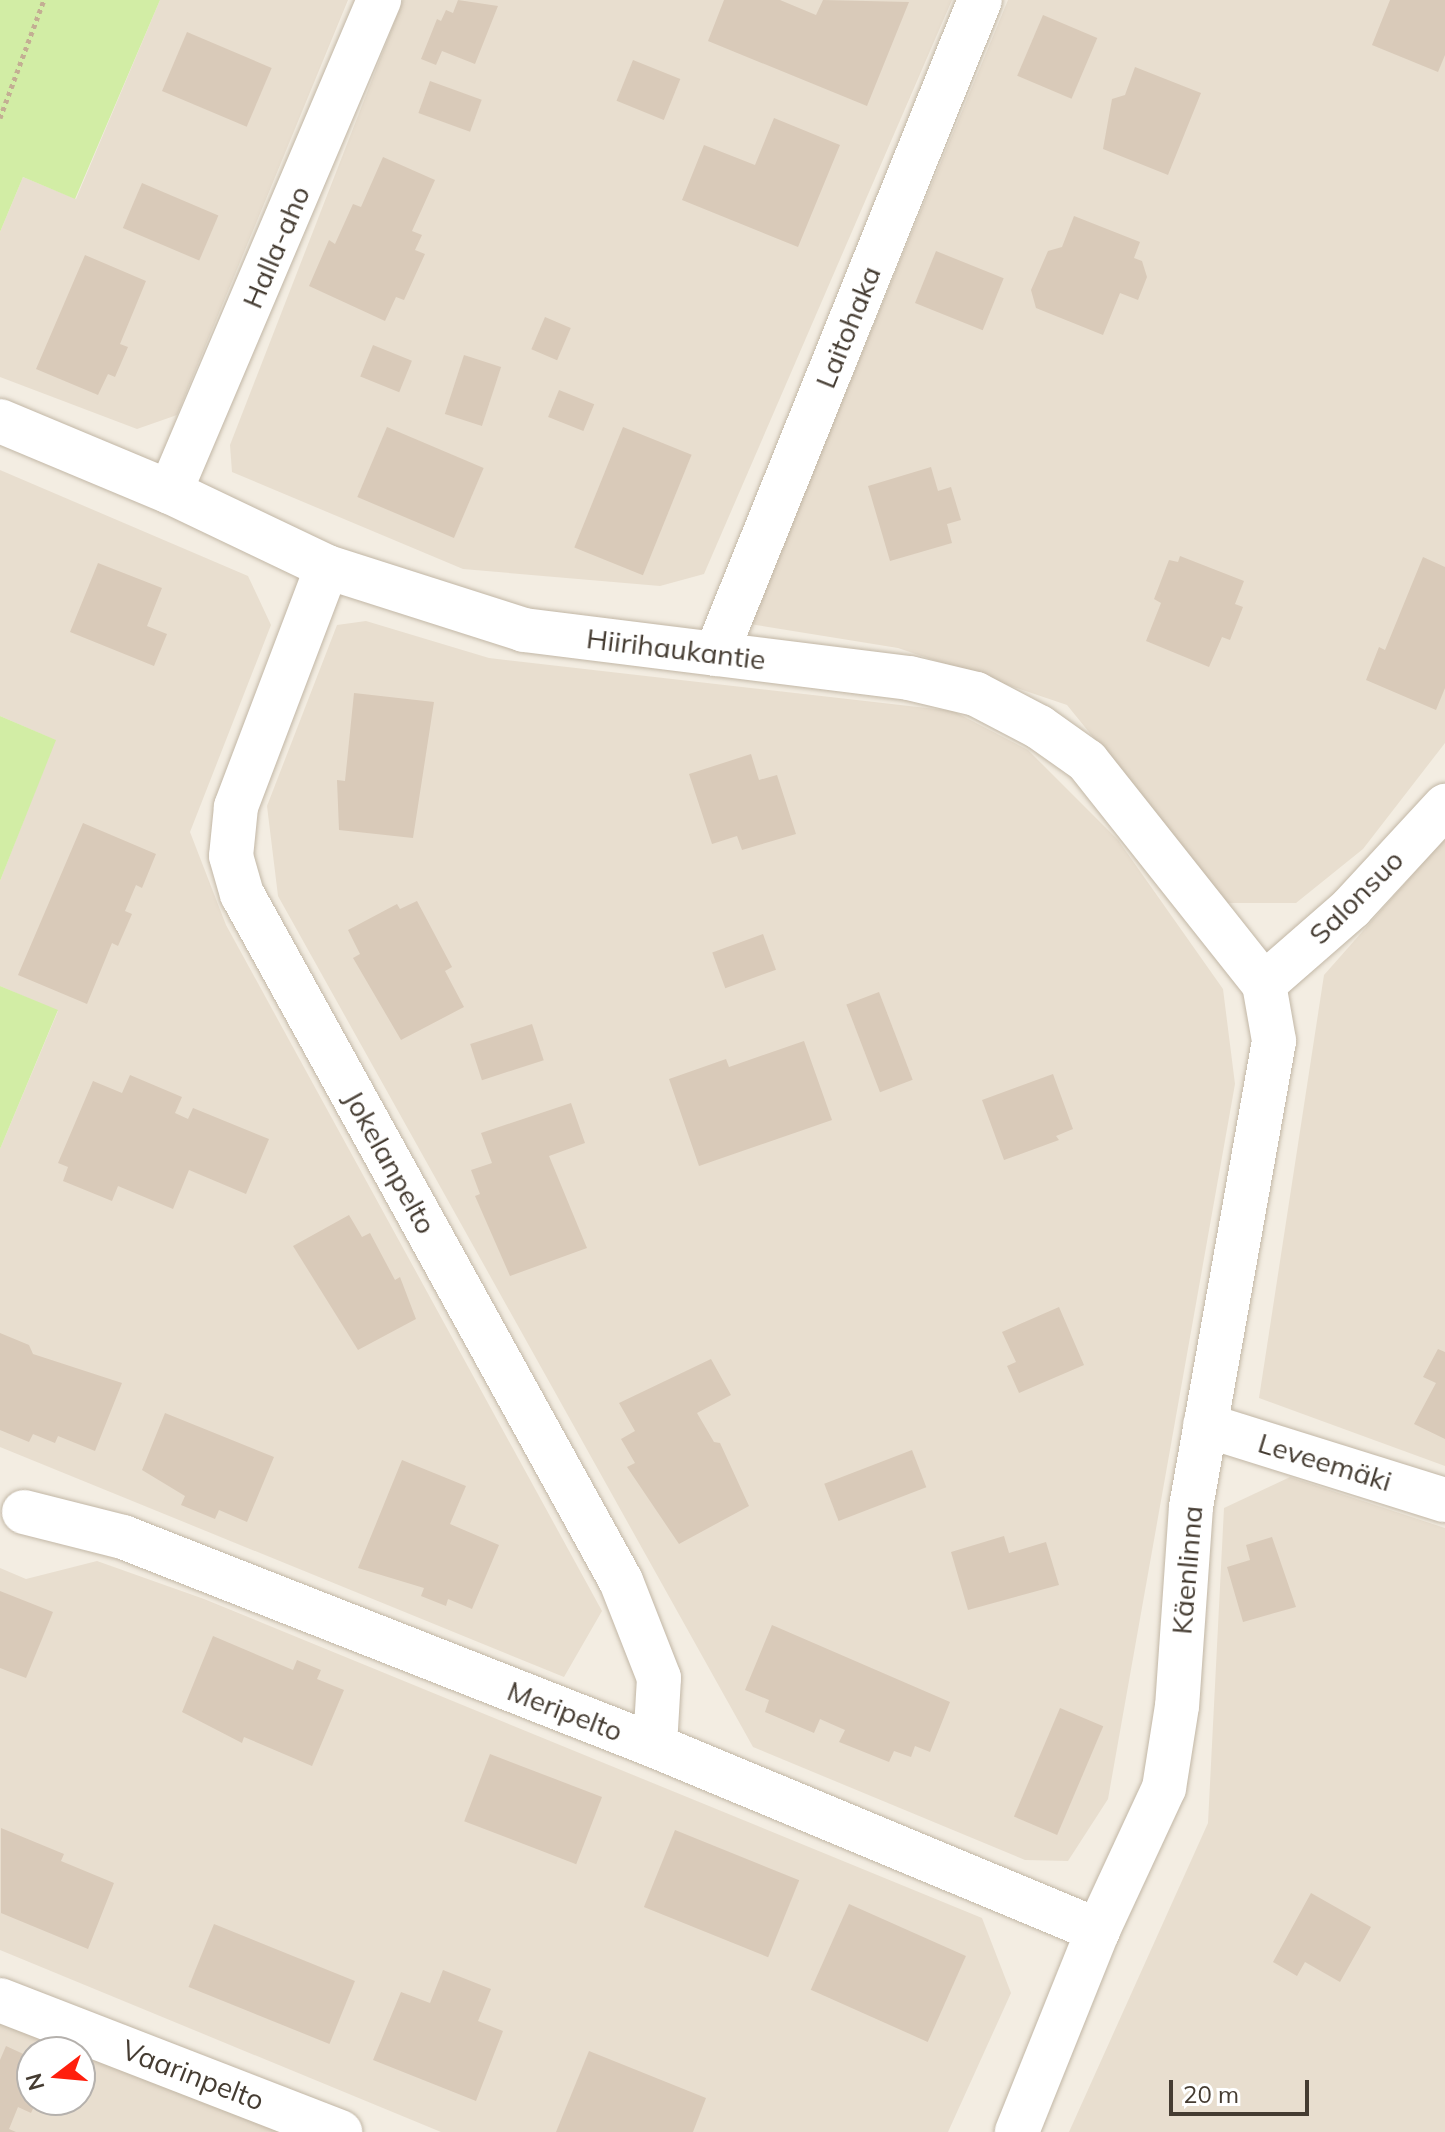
<!DOCTYPE html>
<meta charset="utf-8">
<style>
body{margin:0}
#map{position:relative;width:1445px;height:2132px;overflow:hidden;background:#f3ede2;font-family:Mulish,sans-serif}
div>[style]{position:absolute}
[style*='--x']{left:calc(var(--x)*1px);top:calc(var(--y)*1px);width:calc(var(--w)*1px);rotate:calc(var(--a)*1deg)}
.residential>*{inset:0;background:#e8decf}
.green>*{inset:0;background:#d2eda5}
.building>*{inset:0;background:#d9cab9;transform-origin:0 0}
.path>*{height:5px;margin-top:-2.5px;transform-origin:0;background:repeating-linear-gradient(90deg,#c3ae93 0 4px,transparent 0 8px)}
.roads{filter:drop-shadow(0 0 2px #c2b7a6) drop-shadow(0 0 2px #c2b7a6)}
.street>*{height:44px;margin:-22px;padding:0 22px;transform-origin:22px;border-radius:22px;background:#fff}
span{translate:-50% -50%;white-space:nowrap;text-align:center;line-height:1.15;-webkit-text-stroke:6px #fff;paint-order:stroke}
.street-label{font-size:28px;color:#453c32}
.north{position:absolute;left:16px;top:2036px;width:80px;height:80px;box-sizing:border-box;background:#fff;border:2px solid #b5b1ad;border-radius:50%;rotate:254deg;font-size:22px;font-weight:700;line-height:32px;text-align:center;color:#453c32}
.north::after{content:'';display:block;margin:auto;width:28px;height:36px;background:#ff1f0d;clip-path:polygon(50% 0,100% 100%,50% 72%,0 100%)}
.scale{position:absolute;left:1169px;top:2080px;width:140px;height:36px;box-sizing:border-box;border:4px solid #453c32;border-top:0;padding-left:10px;font-size:24px;line-height:28px;white-space:nowrap;color:#453c32;-webkit-text-stroke:6px #fff;paint-order:stroke}
</style>
<div id="map">
<div class="residential">
<i style="clip-path:polygon(160px 0,348px 0,177px 415px,137px 429px,0 377px,0 232px,23px 177px,76px 199px)"></i>
<i style="clip-path:polygon(403px 0,952px 0,704px 574px,660px 586px,463px 569px,232px 472px,230px 445px)"></i>
<i style="clip-path:polygon(1008px 0,1445px 0,1445px 743px,1363px 849px,1296px 903px,1228px 903px,1067px 705px,898px 648px,750px 624px)"></i>
<i style="clip-path:polygon(0 470px,248px 576px,271px 625px,190px 832px,226px 925px,602px 1611px,564px 1677px,0 1447px,0 1149px,58px 1011px,0 986px,0 881px,55px 740px,0 716px)"></i>
<i style="clip-path:polygon(366px 621px,489px 658px,953px 711px,1028px 750px,1118px 840px,1223px 989px,1235px 1084px,1108px 1799px,1068px 1861px,1025px 1860px,753px 1747px,278px 896px,267px 806px,337px 625px)"></i>
<i style="clip-path:polygon(1445px 838px,1445px 1466px,1259px 1398px,1324px 975px)"></i>
<i style="clip-path:polygon(1290px 1477px,1445px 1528px,1445px 2132px,1069px 2132px,1208px 1823px,1224px 1508px)"></i>
<i style="clip-path:polygon(97px 1561px,204px 1599px,982px 1918px,1011px 1993px,948px 2132px,441px 2132px,0 1950px,0 1568px,26px 1579px)"></i>
<i style="clip-path:polygon(evenodd,0 2019px,280px 2132px,0 2132px,0 2019px,32px 2052px,80px 2052px,80px 2100px,32px 2100px,32px 2052px)"></i>
</div>
<div class="green">
<i style="clip-path:polygon(0 0,160px 0,75px 199px,23px 177px,0 232px)"></i>
<i style="clip-path:polygon(0 716px,56px 740px,0 881px)"></i>
<i style="clip-path:polygon(0 986px,58px 1010px,0 1149px)"></i>
</div>
<div class="building">
<i style="clip-path:polygon(458px 0,498px 6px,475px 64px,442px 51px,436px 65px,421px 59px,437px 19px,441px 21px,446px 10px,453px 13px)"></i>
<i style="clip-path:polygon(724px 0,780px 0,816px 15px,823px 0,909px 2px,867px 106px,708px 41px)"></i>
<i style="clip-path:polygon(1390px 0,1445px 0,1445px 55px,1438px 72px,1372px 45px)"></i>
<i style="left:1043px;top:15px;width:59px;height:66px;rotate:23deg"></i>
<i style="left:187px;top:32px;width:92px;height:64px;rotate:23deg"></i>
<i style="left:633px;top:60px;width:51px;height:44px;rotate:22deg"></i>
<i style="clip-path:polygon(1135px 67px,1201px 93px,1168px 175px,1103px 149px,1112px 99px,1125px 95px)"></i>
<i style="left:430px;top:81px;width:55px;height:34px;rotate:20deg"></i>
<i style="clip-path:polygon(774px 118px,840px 145px,798px 247px,682px 200px,704px 145px,755px 165px)"></i>
<i style="clip-path:polygon(383px 157px,435px 180px,412px 231px,422px 235px,415px 250px,425px 254px,404px 300px,396px 297px,385px 321px,309px 286px,329px 240px,335px 244px,353px 204px,361px 207px)"></i>
<i style="left:142px;top:183px;width:83px;height:49px;rotate:23deg"></i>
<i style="clip-path:polygon(1074px 216px,1140px 242px,1134px 258px,1142px 261px,1147px 277px,1138px 300px,1120px 293px,1103px 335px,1036px 308px,1031px 290px,1048px 251px,1062px 247px)"></i>
<i style="left:936px;top:251px;width:73px;height:56px;rotate:22deg"></i>
<i style="clip-path:polygon(85px 255px,146px 281px,120px 344px,128px 347px,115px 377px,108px 374px,98px 395px,36px 369px)"></i>
<i style="left:545px;top:317px;width:28px;height:35px;rotate:23deg"></i>
<i style="left:373px;top:345px;width:42px;height:34px;rotate:22deg"></i>
<i style="left:464px;top:355px;width:39px;height:62px;rotate:18deg"></i>
<i style="left:559px;top:390px;width:38px;height:29px;rotate:22deg"></i>
<i style="left:387px;top:427px;width:105px;height:76px;rotate:23deg"></i>
<i style="left:623px;top:427px;width:74px;height:130px;rotate:22deg"></i>
<i style="clip-path:polygon(931px 467px,938px 491px,951px 487px,961px 520px,947px 524px,952px 543px,890px 561px,868px 486px)"></i>
<i style="clip-path:polygon(1180px 556px,1244px 581px,1235px 604px,1243px 607px,1230px 640px,1222px 637px,1209px 667px,1146px 641px,1161px 603px,1154px 599px,1169px 560px,1178px 562px)"></i>
<i style="clip-path:polygon(1423px 557px,1445px 567px,1445px 688px,1436px 710px,1366px 680px,1379px 647px,1385px 650px)"></i>
<i style="clip-path:polygon(98px 563px,162px 588px,147px 626px,167px 634px,154px 666px,70px 632px)"></i>
<i style="clip-path:polygon(354px 693px,434px 702px,413px 838px,339px 830px,337px 780px,345px 781px)"></i>
<i style="clip-path:polygon(751px 754px,759px 780px,777px 775px,796px 834px,742px 850px,737px 836px,712px 844px,689px 774px)"></i>
<i style="clip-path:polygon(83px 823px,156px 854px,142px 888px,136px 885px,125px 911px,132px 914px,118px 946px,112px 943px,87px 1004px,18px 975px)"></i>
<i style="clip-path:polygon(417px 901px,452px 967px,445px 971px,464px 1007px,401px 1040px,353px 958px,360px 954px,348px 930px,397px 904px,400px 909px)"></i>
<i style="left:763px;top:934px;width:38px;height:54px;rotate:70deg"></i>
<i style="left:879px;top:992px;width:94px;height:35px;rotate:69deg"></i>
<i style="left:532px;top:1024px;width:38px;height:65px;rotate:72deg"></i>
<i style="clip-path:polygon(804px 1041px,832px 1120px,699px 1166px,669px 1079px,726px 1059px,729px 1067px)"></i>
<i style="clip-path:polygon(1053px 1074px,1073px 1129px,1056px 1136px,1059px 1140px,1004px 1160px,982px 1100px)"></i>
<i style="clip-path:polygon(130px 1075px,182px 1097px,175px 1113px,188px 1119px,193px 1108px,269px 1139px,246px 1194px,189px 1170px,173px 1209px,118px 1186px,112px 1201px,63px 1181px,68px 1167px,58px 1163px,93px 1081px,122px 1093px)"></i>
<i style="clip-path:polygon(571px 1103px,585px 1143px,549px 1156px,587px 1248px,510px 1276px,475px 1196px,480px 1194px,471px 1170px,492px 1163px,481px 1133px)"></i>
<i style="clip-path:polygon(349px 1215px,362px 1237px,370px 1233px,395px 1280px,400px 1277px,416px 1319px,358px 1350px,293px 1246px)"></i>
<i style="clip-path:polygon(1059px 1307px,1084px 1365px,1019px 1393px,1007px 1366px,1016px 1362px,1002px 1332px)"></i>
<i style="clip-path:polygon(0 1333px,29px 1345px,33px 1354px,122px 1383px,95px 1451px,58px 1436px,55px 1443px,33px 1434px,29px 1442px,0 1430px)"></i>
<i style="clip-path:polygon(1438px 1349px,1445px 1352px,1445px 1439px,1414px 1424px,1436px 1383px,1423px 1377px)"></i>
<i style="clip-path:polygon(711px 1359px,731px 1395px,697px 1413px,714px 1442px,720px 1443px,749px 1506px,679px 1544px,627px 1467px,635px 1463px,621px 1439px,635px 1431px,619px 1403px)"></i>
<i style="clip-path:polygon(165px 1413px,274px 1457px,247px 1522px,219px 1510px,215px 1519px,181px 1505px,185px 1496px,142px 1470px)"></i>
<i style="left:912px;top:1450px;width:40px;height:94px;rotate:69deg"></i>
<i style="clip-path:polygon(402px 1460px,466px 1486px,450px 1524px,499px 1545px,472px 1609px,448px 1599px,446px 1606px,421px 1596px,424px 1588px,358px 1568px)"></i>
<i style="clip-path:polygon(1004px 1536px,1009px 1553px,1046px 1542px,1059px 1585px,968px 1610px,951px 1552px)"></i>
<i style="clip-path:polygon(1272px 1537px,1296px 1607px,1243px 1622px,1227px 1567px,1250px 1560px,1246px 1545px)"></i>
<i style="clip-path:polygon(0 1591px,53px 1612px,26px 1678px,0 1668px)"></i>
<i style="clip-path:polygon(772px 1625px,950px 1702px,930px 1752px,915px 1746px,911px 1757px,894px 1751px,889px 1762px,839px 1742px,845px 1730px,820px 1719px,814px 1733px,765px 1712px,769px 1700px,745px 1690px)"></i>
<i style="clip-path:polygon(213px 1636px,293px 1670px,297px 1660px,321px 1670px,317px 1679px,344px 1690px,312px 1766px,244px 1737px,242px 1743px,182px 1712px)"></i>
<i style="left:1060px;top:1708px;width:47px;height:118px;rotate:23deg"></i>
<i style="left:490px;top:1754px;width:120px;height:72px;rotate:21deg"></i>
<i style="clip-path:polygon(1px 1828px,64px 1854px,61px 1861px,114px 1883px,88px 1949px,1px 1913px)"></i>
<i style="left:675px;top:1830px;width:134px;height:83px;rotate:22deg"></i>
<i style="clip-path:polygon(1311px 1893px,1371px 1927px,1340px 1982px,1305px 1962px,1297px 1976px,1273px 1962px)"></i>
<i style="left:849px;top:1904px;width:128px;height:94px;rotate:24deg"></i>
<i style="left:214px;top:1924px;width:152px;height:68px;rotate:22deg"></i>
<i style="clip-path:polygon(443px 1970px,491px 1989px,478px 2021px,503px 2031px,476px 2101px,373px 2060px,401px 1992px,430px 2003px)"></i>
<i style="clip-path:polygon(6px 2046px,32px 2058px,32px 2100px,37px 2100px,31px 2113px,18px 2107px,9px 2129px,16px 2132px,0 2132px,0 2060px)"></i>
<i style="clip-path:polygon(589px 2051px,706px 2098px,693px 2132px,556px 2132px)"></i>
</div>
<div class="path">
<i style="--x:0;--y:118;--w:126;--a:-69.6"></i>
</div>
<div class="roads">
<div class="street">
<i style="--x:0;--y:421;--w:184;--a:22.7"></i>
<i style="--x:170;--y:492;--w:174;--a:25.5"></i>
<i style="--x:327;--y:567;--w:207;--a:17.7"></i>
<i style="--x:524;--y:630;--w:388;--a:7.1"></i>
<i style="--x:909;--y:678;--w:69;--a:13.4"></i>
<i style="--x:976;--y:694;--w:71;--a:27.6"></i>
<i style="--x:1039;--y:727;--w:59;--a:35.3"></i>
<i style="--x:1087;--y:761;--w:285;--a:51.6"></i>
<i style="--x:1264;--y:984;--w:58;--a:80"></i>
<i style="--x:1274;--y:1041;--w:473;--a:100.1"></i>
<i style="--x:1191;--y:1507;--w:199;--a:94"></i>
<i style="--x:1177;--y:1706;--w:83;--a:99"></i>
<i style="--x:1164;--y:1788;--w:157;--a:114.9"></i>
<i style="--x:1098;--y:1930;--w:218;--a:111.9"></i>
<i style="--x:170;--y:492;--w:535;--a:-66.98"></i>
<i style="--x:327;--y:567;--w:257;--a:110.8"></i>
<i style="--x:236;--y:807;--w:49;--a:95.8"></i>
<i style="--x:231;--y:856;--w:40;--a:74"></i>
<i style="--x:242;--y:894;--w:785;--a:61.12"></i>
<i style="--x:621;--y:1581;--w:104;--a:68.6"></i>
<i style="--x:659;--y:1678;--w:68;--a:93.4"></i>
<i style="--x:716;--y:654;--w:705;--a:-68.02"></i>
<i style="--x:1264;--y:984;--w:116;--a:-41.1"></i>
<i style="--x:1351;--y:908;--w:139;--a:-47.3"></i>
<i style="--x:1205;--y:1425;--w:251;--a:17.4"></i>
<i style="--x:24;--y:1512;--w:102;--a:14.2"></i>
<i style="--x:123;--y:1537;--w:572;--a:21.45"></i>
<i style="--x:655;--y:1746;--w:480;--a:22.6"></i>
<i style="--x:0;--y:2000;--w:365;--a:21.2"></i>
</div>
</div>
<div class="street-label">
<span style="left:276px;top:247px;rotate:-67deg">Halla-aho</span>
<span style="left:848px;top:327px;rotate:-68deg">Laitohaka</span>
<span style="left:676px;top:649px;rotate:7deg">Hiirihaukantie</span>
<span style="left:1356px;top:897px;rotate:-45deg">Salonsuo</span>
<span style="left:390px;top:1162px;rotate:61deg">Jokelanpelto</span>
<span style="left:1325px;top:1462px;rotate:17deg">Leveemäki</span>
<span style="left:1187px;top:1570px;rotate:-85deg">Käenlinna</span>
<span style="left:565px;top:1711px;rotate:21deg">Meripelto</span>
<span style="left:193px;top:2075px;rotate:21deg">Vaarinpelto</span>
</div>
<div class="north">N</div>
<div class="scale">20 m</div>
</div>
